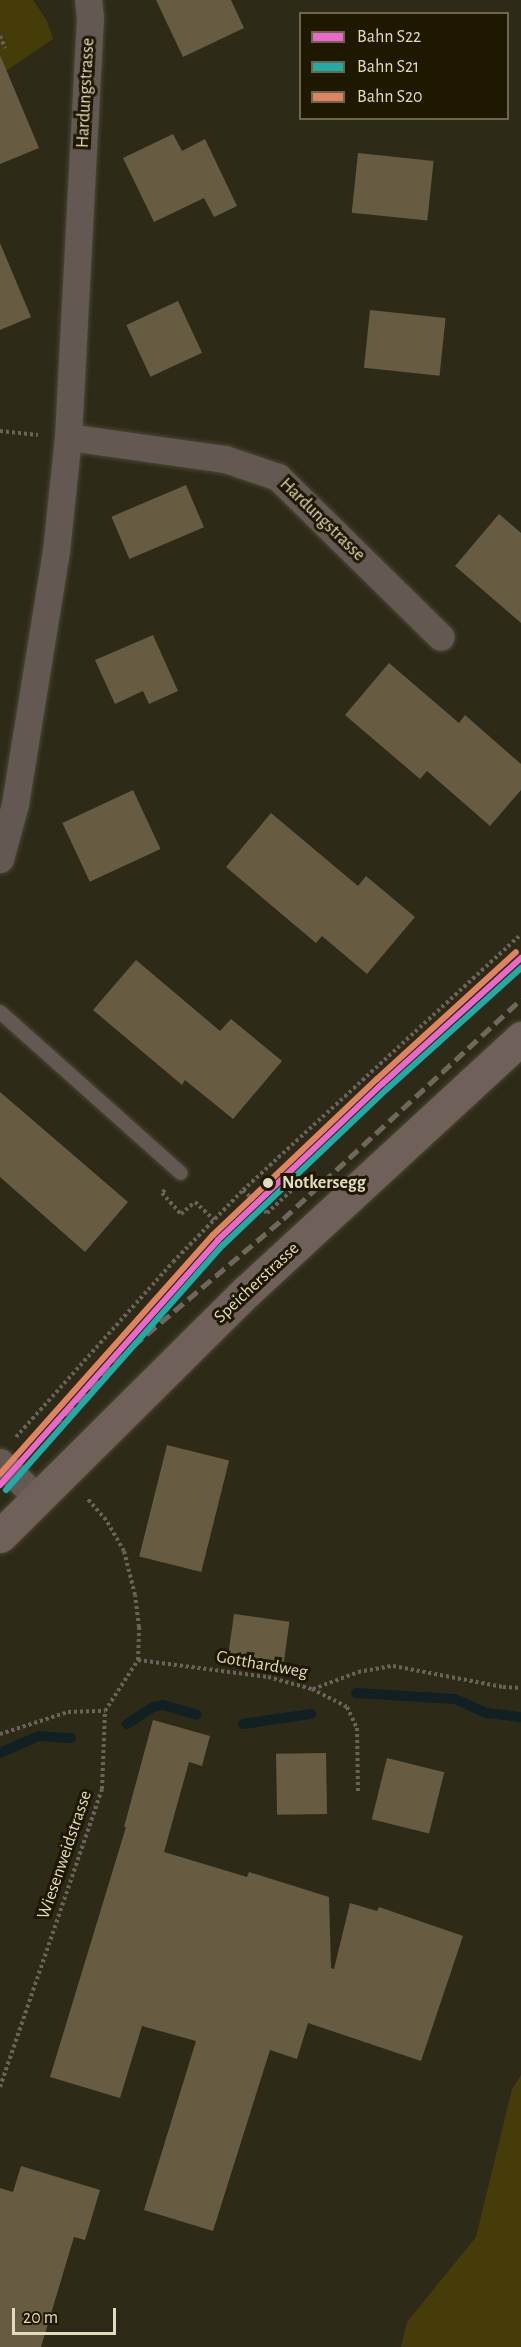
<!DOCTYPE html>
<style>
body{margin:0}
#map{position:relative;width:521px;height:2347px;overflow:hidden;background:#2e2a18;font-family:"Alegreya Sans",sans-serif}
div>[style]{position:absolute}
[style*='--x']{left:calc(var(--x)*1px);top:calc(var(--y)*1px);width:calc(var(--w)*1px);rotate:calc(var(--a)*1deg)}
.green>*{inset:0;background:#463c0a}
.stream>*{height:10px;margin:-5px;padding:0 5px;transform-origin:5px;border-radius:5px;background:#112022}
.building>*{inset:0;background:#675c42;transform-origin:0 0}
.path>*{height:4px;margin-top:-2px;transform-origin:0;background:repeating-linear-gradient(90deg,#6b635b 0 3px,transparent 0 6px)}
.roads{filter:drop-shadow(0 0 2px #494634) drop-shadow(0 0 2px #494634)}
.lane>*{height:14px;margin:-7px;padding:0 7px;transform-origin:7px;border-radius:7px;background:#645852}
.street>*{height:27px;margin:-13.5px;padding:0 13.5px;transform-origin:13.5px;border-radius:13.5px;background:#645852}
.secondary>*{height:33px;margin:-16.5px;padding:0 16.5px;transform-origin:16.5px;border-radius:16.5px;background:#6f605a}
.rail>*{height:4.5px;margin-top:-2.25px;transform-origin:0;background:repeating-linear-gradient(90deg,#6f665e 0 12px,transparent 0 18px)}
.rail-1>*{height:6px;margin:-3px;padding:0 3px;transform-origin:3px;border-radius:3px;background:#ec67cb}
.rail-2>*{height:6px;margin:-3px;padding:0 3px;transform-origin:3px;border-radius:3px;background:#20aba5}
.rail-3>*{height:6px;margin:-3px;padding:0 3px;transform-origin:3px;border-radius:3px;background:#df8461}
.dots>*{width:16px;height:16px;translate:-50% -50%;box-sizing:border-box;border:3px solid #1e1800;border-radius:50%}
span{translate:-50% -50%;white-space:nowrap;text-align:center;line-height:1.15;-webkit-text-stroke:6px #1e1800;paint-order:stroke}
.street-label{font-size:18px;color:#e3dcbc}
.stop-label{font-size:18px;color:#e3dcbc;font-weight:700}
.left{translate:0 -50%;text-align:left}
.legend{position:absolute;left:299px;top:12px;width:210px;height:108px;box-sizing:border-box;background:#1e1800;border:2px solid #6d664b;margin:0;padding:8px 10px;list-style:none;font-size:18px;color:#e3dcbc}
.legend li{display:flex;align-items:center;gap:12px;height:30px}
.legend b{width:30px;border:2px solid #6d664b}
.scale{position:absolute;left:12px;top:2308px;width:104px;height:27px;box-sizing:border-box;border:3px solid #e3dcbc;border-top:0;padding-left:8px;font-size:18px;line-height:21px;white-space:nowrap;color:#e3dcbc;-webkit-text-stroke:4px #1e1800;paint-order:stroke}
</style>
<div id="map">
<div class="green">
<i style="clip-path:polygon(0 0,33px 0,47px 21px,53px 39px,0 75px)"></i>
<i style="clip-path:polygon(521px 2075px,521px 2347px,401px 2347px,407px 2322px,476px 2237px,512px 2089px)"></i>
</div>
<div class="stream">
<i style="--x:356;--y:1693;--w:99;--a:3.5"></i>
<i style="--x:455;--y:1699;--w:35;--a:24"></i>
<i style="--x:487;--y:1713;--w:34;--a:7"></i>
<i style="--x:127;--y:1724;--w:31;--a:-33"></i>
<i style="--x:153;--y:1707;--w:10;--a:-11"></i>
<i style="--x:163;--y:1705;--w:35;--a:16"></i>
<i style="--x:243;--y:1724;--w:69;--a:-8.4"></i>
<i style="--x:0;--y:1753;--w:43;--a:-23.6"></i>
<i style="--x:39;--y:1736;--w:32;--a:4"></i>
</div>
<div class="building">
<i style="clip-path:polygon(156px 0,231px 0,244px 28px,183px 57px)"></i>
<i style="clip-path:polygon(0 55px,39px 148px,0 164px)"></i>
<i style="clip-path:polygon(173px 134px,182px 151px,205px 139px,237px 206px,214px 217px,204px 198px,154px 222px,123px 158px)"></i>
<i style="left:358px;top:153px;width:76px;height:60px;rotate:6deg"></i>
<i style="clip-path:polygon(0 243px,31px 317px,0 330px)"></i>
<i style="left:178px;top:301px;width:57px;height:57px;rotate:65deg"></i>
<i style="left:370px;top:310px;width:76px;height:58px;rotate:6deg"></i>
<i style="left:186px;top:485px;width:46px;height:81px;rotate:67deg"></i>
<i style="clip-path:polygon(499px 514px,521px 533px,521px 623px,455px 566px)"></i>
<i style="clip-path:polygon(153px 635px,178px 691px,149px 704px,143px 691px,115px 704px,95px 660px)"></i>
<i style="clip-path:polygon(389px 663px,459px 723px,465px 715px,521px 764px,521px 790px,490px 826px,427px 771px,420px 779px,345px 715px)"></i>
<i style="left:133px;top:790px;width:65px;height:78px;rotate:65deg"></i>
<i style="clip-path:polygon(271px 813px,358px 886px,366px 876px,415px 917px,367px 974px,322px 936px,316px 943px,226px 867px)"></i>
<i style="clip-path:polygon(136px 960px,220px 1031px,231px 1019px,282px 1061px,233px 1119px,185px 1080px,182px 1085px,93px 1010px)"></i>
<i style="clip-path:polygon(0 1092px,128px 1202px,85px 1252px,0 1177px)"></i>
<i style="left:167px;top:1445px;width:64px;height:115px;rotate:14deg"></i>
<i style="left:234px;top:1614px;width:56px;height:45px;rotate:8deg"></i>
<i style="clip-path:polygon(153px 1720px,210px 1736px,202px 1766px,189px 1762px,164px 1852px,247px 1877px,249px 1872px,329px 1897px,331px 1968px,334px 1969px,350px 1903px,377px 1911px,379px 1907px,463px 1936px,421px 2061px,308px 2023px,297px 2059px,270px 2050px,213px 2231px,144px 2210px,196px 2041px,142px 2026px,120px 2098px,50px 2077px,126px 1827px,124px 1827px)"></i>
<i style="left:326px;top:1753px;width:61px;height:50px;rotate:89deg"></i>
<i style="left:387px;top:1758px;width:59px;height:63px;rotate:14deg"></i>
<i style="clip-path:polygon(21px 2166px,100px 2190px,85px 2240px,74px 2237px,41px 2347px,0 2347px,0 2188px,13px 2192px)"></i>
</div>
<div class="path">
<i style="--x:0;--y:36;--w:13;--a:67"></i>
<i style="--x:0;--y:431;--w:38;--a:6"></i>
<i style="--x:165;--y:1190;--w:4;--a:135"></i>
<i style="--x:162;--y:1193;--w:28;--a:48"></i>
<i style="--x:181;--y:1214;--w:18;--a:-41"></i>
<i style="--x:195;--y:1202;--w:26;--a:43"></i>
<i style="--x:243;--y:1190;--w:33;--a:44"></i>
<i style="--x:267;--y:1213;--w:49;--a:-42.5"></i>
<i style="--x:16;--y:1437;--w:235;--a:-48.1"></i>
<i style="--x:173;--y:1262;--w:100;--a:-45.8"></i>
<i style="--x:243;--y:1190;--w:378;--a:-42.6"></i>
<i style="--x:138;--y:1660;--w:131;--a:7.5"></i>
<i style="--x:268;--y:1677;--w:46;--a:15.3"></i>
<i style="--x:312;--y:1689;--w:39;--a:27"></i>
<i style="--x:347;--y:1707;--w:23;--a:65"></i>
<i style="--x:357;--y:1728;--w:64;--a:89.1"></i>
<i style="--x:313;--y:1689;--w:48;--a:-20.7"></i>
<i style="--x:358;--y:1672;--w:36;--a:-10"></i>
<i style="--x:393;--y:1666;--w:112;--a:10.8"></i>
<i style="--x:503;--y:1687;--w:18;--a:3"></i>
<i style="--x:0;--y:1734;--w:71;--a:-17.9"></i>
<i style="--x:68;--y:1712;--w:37;--a:-2"></i>
<i style="--x:0;--y:2087;--w:315;--a:-71.1"></i>
<i style="--x:102;--y:1789;--w:78;--a:-87.8"></i>
<i style="--x:105;--y:1711;--w:61;--a:-57.1"></i>
<i style="--x:138;--y:1660;--w:33;--a:-88"></i>
<i style="--x:139;--y:1627;--w:32;--a:-97"></i>
<i style="--x:135;--y:1595;--w:45;--a:-104"></i>
<i style="--x:124;--y:1551;--w:36;--a:-120"></i>
<i style="--x:106;--y:1520;--w:29;--a:-131"></i>
</div>
<div class="roads">
<div class="lane">
<i style="--x:0;--y:1012;--w:242;--a:41.7"></i>
</div>
<div class="street">
<i style="--x:68;--y:437;--w:159;--a:8"></i>
<i style="--x:225;--y:459;--w:56;--a:18.8"></i>
<i style="--x:278;--y:477;--w:228;--a:44.5"></i>
<i style="--x:0;--y:859;--w:57;--a:-74.7"></i>
<i style="--x:15;--y:804;--w:256;--a:-80.8"></i>
<i style="--x:56;--y:551;--w:115;--a:-84"></i>
<i style="--x:68;--y:437;--w:420;--a:-87"></i>
<i style="--x:90;--y:18;--w:18;--a:-96"></i>
<i style="--x:0;--y:1462;--w:54;--a:43.5"></i>
</div>
<div class="secondary">
<i style="--x:0;--y:1536;--w:349;--a:-44.8"></i>
<i style="--x:248;--y:1290;--w:372;--a:-42.7"></i>
</div>
</div>
<div class="rail">
<i style="--x:39;--y:1440;--w:133;--a:-45"></i>
<i style="--x:133;--y:1346;--w:197;--a:-40.3"></i>
<i style="--x:283;--y:1219;--w:324;--a:-42.7"></i>
</div>
<div class="rail-1">
<i style="--x:0;--y:1485;--w:328;--a:-48.3"></i>
<i style="--x:218;--y:1240;--w:226;--a:-43.6"></i>
<i style="--x:382;--y:1084;--w:188;--a:-42.2"></i>
</div>
<div class="rail-2">
<i style="--x:6;--y:1490;--w:327;--a:-48.5"></i>
<i style="--x:223;--y:1245;--w:226;--a:-43.6"></i>
<i style="--x:387;--y:1089;--w:181;--a:-42.1"></i>
</div>
<div class="rail-3">
<i style="--x:0;--y:1474;--w:320;--a:-48.3"></i>
<i style="--x:213;--y:1235;--w:226;--a:-43.6"></i>
<i style="--x:377;--y:1079;--w:188;--a:-42.4"></i>
</div>
<div class="dots">
<i style="left:268px;top:1183px;background:#e3dcbc"></i>
</div>
<div class="street-label">
<span style="left:86px;top:93px;rotate:-87deg">Hardungstrasse</span>
<span style="left:322px;top:520px;rotate:44deg">Hardungstrasse</span>
<span style="left:257px;top:1283px;rotate:-43deg">Speicherstrasse</span>
<span style="left:262px;top:1665px;rotate:10deg">Gotthardweg</span>
<span style="left:65px;top:1855px;rotate:-71deg">Wiesenweidstrasse</span>
</div>
<div class="stop-label">
<span class="left" style="left:282px;top:1183px">Notkersegg</span>
</div>
<ul class="legend">
<li><b style="height:8px;background:#ec67cb"></b>Bahn S22</li>
<li><b style="height:8px;background:#20aba5"></b>Bahn S21</li>
<li><b style="height:8px;background:#df8461"></b>Bahn S20</li>
</ul>
<div class="scale">20 m</div>
</div>
